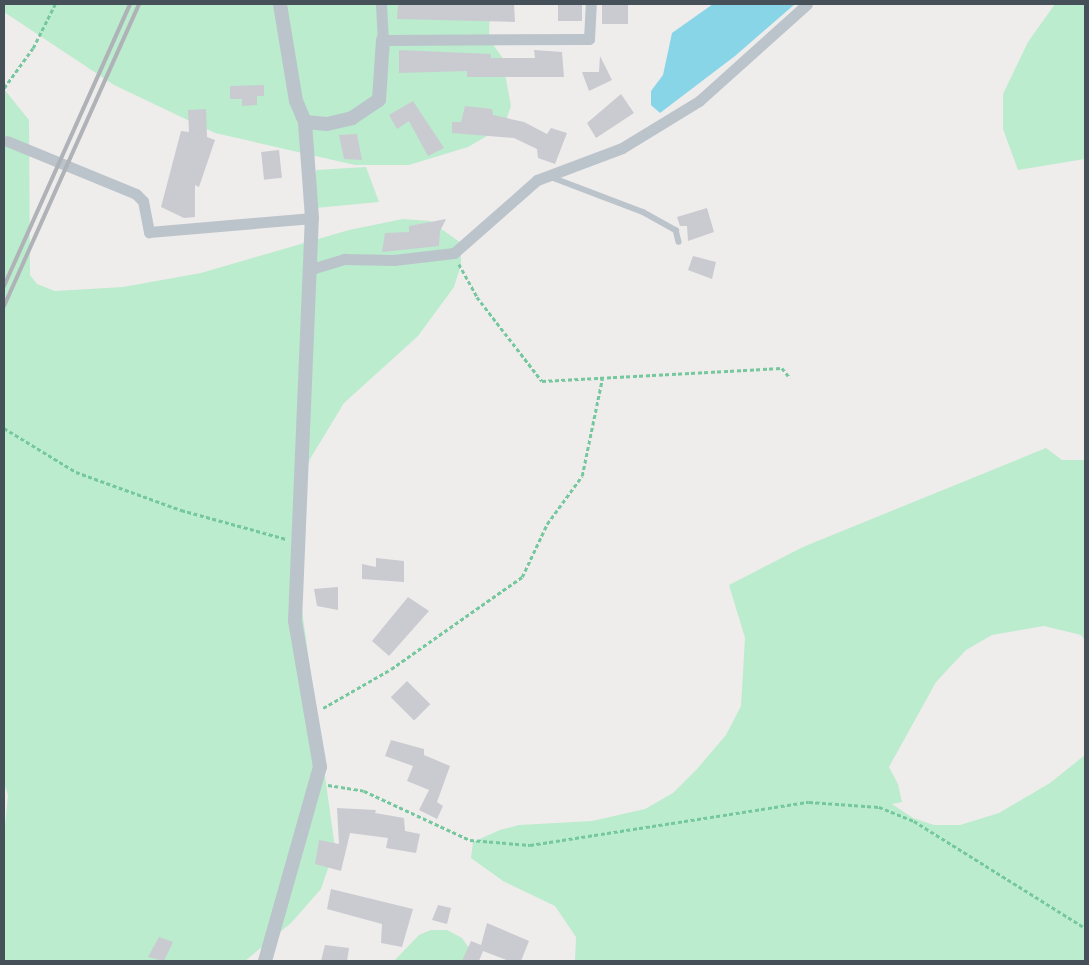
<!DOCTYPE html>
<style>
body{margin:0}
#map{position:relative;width:1089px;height:965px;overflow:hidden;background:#efecec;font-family:"Space Grotesk",sans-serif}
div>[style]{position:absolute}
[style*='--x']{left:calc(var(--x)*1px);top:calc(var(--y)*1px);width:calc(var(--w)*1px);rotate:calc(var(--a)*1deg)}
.green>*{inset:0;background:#bbecce}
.water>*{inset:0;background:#89d5e8}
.building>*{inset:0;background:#c9cbd1;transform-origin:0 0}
.path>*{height:2.5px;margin-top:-1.25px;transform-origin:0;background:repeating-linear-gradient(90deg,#75c89e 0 4px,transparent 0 6.5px)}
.service>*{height:5.5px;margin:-2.75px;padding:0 2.75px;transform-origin:2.75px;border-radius:2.75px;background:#bbc4cb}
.minor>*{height:11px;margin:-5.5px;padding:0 5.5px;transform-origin:5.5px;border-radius:5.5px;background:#bbc4cb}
.tertiary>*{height:14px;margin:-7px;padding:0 7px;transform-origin:7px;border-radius:7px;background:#bbc4cb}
.rail>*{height:4px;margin:-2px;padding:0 2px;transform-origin:2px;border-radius:2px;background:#afb2b6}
span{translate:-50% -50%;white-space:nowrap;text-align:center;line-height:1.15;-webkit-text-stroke:5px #fff;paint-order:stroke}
.frame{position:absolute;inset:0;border:5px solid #455059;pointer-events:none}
</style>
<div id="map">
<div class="green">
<i style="clip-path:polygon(4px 4px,490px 4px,489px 39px,502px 57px,511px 106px,504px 126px,468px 147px,409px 165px,355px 165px,215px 133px,114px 85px,4px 12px)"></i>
<i style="clip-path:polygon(1055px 4px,1085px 4px,1085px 159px,1018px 170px,1003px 129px,1003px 94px,1028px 42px)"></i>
<i style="clip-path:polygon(4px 89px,29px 120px,30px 275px,37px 284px,55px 291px,123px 287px,201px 273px,349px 230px,403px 219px,430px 221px,461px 243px,461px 265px,454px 287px,418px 336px,344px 403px,310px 459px,296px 498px,296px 567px,335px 848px,321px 889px,291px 923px,245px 961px,4px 961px,4px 837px,8px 795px,4px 783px)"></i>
<i style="clip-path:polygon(366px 167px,379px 202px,315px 208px,316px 170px)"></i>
<i style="clip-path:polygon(1046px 448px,1062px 460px,1085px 460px,1085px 640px,1081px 635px,1044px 626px,992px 635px,966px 650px,936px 682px,889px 767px,898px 784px,902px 802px,892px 804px,913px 818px,934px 825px,960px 825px,999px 813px,1050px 783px,1085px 755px,1085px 961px,575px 961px,576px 937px,555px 906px,503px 881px,471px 858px,473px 842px,500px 830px,519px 825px,592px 821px,645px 809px,673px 793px,697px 769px,726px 735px,741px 706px,745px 638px,729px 585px,803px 547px)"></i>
<i style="clip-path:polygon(431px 930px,447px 930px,462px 938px,478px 961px,394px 961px,419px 935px)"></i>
</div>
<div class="water">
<i style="clip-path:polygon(713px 4px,795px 4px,735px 56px,660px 113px,651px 105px,651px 91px,663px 75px,672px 33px)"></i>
</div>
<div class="building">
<i style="clip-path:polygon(398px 4px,514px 4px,515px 22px,397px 19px)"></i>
<i style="left:558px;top:4px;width:24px;height:17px"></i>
<i style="left:602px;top:4px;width:26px;height:20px"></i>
<i style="clip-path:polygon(399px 50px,491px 54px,491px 58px,535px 58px,534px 50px,562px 52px,564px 77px,467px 77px,467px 71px,399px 73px)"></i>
<i style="clip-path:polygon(600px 56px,612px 80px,589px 91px,582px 72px,599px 72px)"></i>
<i style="clip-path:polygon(264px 85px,264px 96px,257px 96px,257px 105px,242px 106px,242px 99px,230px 99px,230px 86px)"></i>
<i style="clip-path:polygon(621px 94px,634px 113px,596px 138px,587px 123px)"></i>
<i style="clip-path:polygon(413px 101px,444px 148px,428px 156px,409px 121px,397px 129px,389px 115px)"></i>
<i style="clip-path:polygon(465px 106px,492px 109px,493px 115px,524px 122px,547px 134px,551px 128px,567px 133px,555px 164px,538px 158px,537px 149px,514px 138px,452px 133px,452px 122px,461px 122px)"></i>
<i style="clip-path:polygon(206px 109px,207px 137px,215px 140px,199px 187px,195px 185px,195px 217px,184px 218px,161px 207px,181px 131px,189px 132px,188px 110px)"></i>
<i style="clip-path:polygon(357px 134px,362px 160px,344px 159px,339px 135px)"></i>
<i style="left:279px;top:150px;width:28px;height:18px;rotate:84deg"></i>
<i style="clip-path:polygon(707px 208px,714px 232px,688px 241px,687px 226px,680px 226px,677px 217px)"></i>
<i style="clip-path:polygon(446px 219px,440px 231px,439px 246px,382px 252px,385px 233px,409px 232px,409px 226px)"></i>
<i style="clip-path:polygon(693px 256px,716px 262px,712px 279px,688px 270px)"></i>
<i style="clip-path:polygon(376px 558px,404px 561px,404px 582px,362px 579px,362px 564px,376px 567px)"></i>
<i style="clip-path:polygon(338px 587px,338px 610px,317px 606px,314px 589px)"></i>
<i style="clip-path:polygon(408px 597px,429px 611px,389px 656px,372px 641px)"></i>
<i style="left:407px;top:681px;width:33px;height:23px;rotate:45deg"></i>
<i style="clip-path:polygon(391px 740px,424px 749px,424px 755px,450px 766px,437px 802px,443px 806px,437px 819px,419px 810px,429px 790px,407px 781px,413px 766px,385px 756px)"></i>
<i style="clip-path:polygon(337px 808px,376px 810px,375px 813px,404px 818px,405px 831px,420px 834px,416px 853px,386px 848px,388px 838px,350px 833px,341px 871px,315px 864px,319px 840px,339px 844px)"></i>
<i style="clip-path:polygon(331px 889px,413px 909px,402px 947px,381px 943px,382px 924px,327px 909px)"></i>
<i style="clip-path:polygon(438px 905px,451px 908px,447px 924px,432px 920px)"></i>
<i style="clip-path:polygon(487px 923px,529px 941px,521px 961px,509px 961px,483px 951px,479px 961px,462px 961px,471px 941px,481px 945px)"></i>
<i style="clip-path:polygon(159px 937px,173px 942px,164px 961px,148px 957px)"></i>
<i style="clip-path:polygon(325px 945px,349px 948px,347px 961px,321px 961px)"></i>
</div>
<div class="path">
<i style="--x:4;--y:88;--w:49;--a:-54.1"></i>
<i style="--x:33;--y:48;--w:49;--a:-63.4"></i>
<i style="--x:459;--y:264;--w:38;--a:61"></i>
<i style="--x:477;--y:297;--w:106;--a:52.3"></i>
<i style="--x:542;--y:381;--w:240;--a:-3.1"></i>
<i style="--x:782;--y:368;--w:13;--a:51"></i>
<i style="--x:4;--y:428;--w:84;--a:31.4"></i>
<i style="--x:76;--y:472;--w:112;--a:19.9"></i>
<i style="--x:181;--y:510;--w:109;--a:15.4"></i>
<i style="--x:323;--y:708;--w:78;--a:-29.8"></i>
<i style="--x:391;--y:669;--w:160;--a:-35.1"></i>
<i style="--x:522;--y:577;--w:59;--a:-64.7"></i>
<i style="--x:547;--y:524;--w:59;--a:-53.9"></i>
<i style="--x:582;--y:476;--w:99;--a:-78.3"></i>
<i style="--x:328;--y:785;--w:36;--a:9"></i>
<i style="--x:364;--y:791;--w:117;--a:24.8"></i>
<i style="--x:470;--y:840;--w:60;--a:4.8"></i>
<i style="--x:530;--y:845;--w:282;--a:-8.8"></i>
<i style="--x:809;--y:802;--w:70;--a:4.1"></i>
<i style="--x:879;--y:807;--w:38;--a:22"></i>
<i style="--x:914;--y:821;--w:202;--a:32"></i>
</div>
<div class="service">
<i style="--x:551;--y:177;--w:98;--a:20.8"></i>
<i style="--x:643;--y:212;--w:38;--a:29"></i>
<i style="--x:676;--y:230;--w:12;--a:76"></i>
</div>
<div class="minor">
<i style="--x:381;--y:4;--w:36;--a:87"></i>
<i style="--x:383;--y:40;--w:206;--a:-0.3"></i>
<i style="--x:589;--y:39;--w:35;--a:-87"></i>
<i style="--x:7;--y:141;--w:139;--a:22.3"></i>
<i style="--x:136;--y:194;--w:10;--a:45"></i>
<i style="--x:143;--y:201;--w:32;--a:79"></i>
<i style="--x:149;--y:232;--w:164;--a:-4.9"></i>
<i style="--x:308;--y:270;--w:38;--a:-17"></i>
<i style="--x:344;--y:259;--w:50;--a:1.1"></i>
<i style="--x:394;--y:260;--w:60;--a:-6.7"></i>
<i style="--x:454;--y:253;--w:111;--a:-41.3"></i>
<i style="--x:537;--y:180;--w:91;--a:-20.6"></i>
<i style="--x:622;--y:148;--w:90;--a:-31.4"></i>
<i style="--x:699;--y:101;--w:145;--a:-41.9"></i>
</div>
<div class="tertiary">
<i style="--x:305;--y:122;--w:22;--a:5"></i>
<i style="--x:327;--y:124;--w:26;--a:-13"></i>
<i style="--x:352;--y:118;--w:32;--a:-34"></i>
<i style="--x:379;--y:100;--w:60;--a:-86.2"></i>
<i style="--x:265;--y:961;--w:202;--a:-74.2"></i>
<i style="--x:320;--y:767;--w:148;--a:-99.7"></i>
<i style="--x:295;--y:621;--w:403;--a:-87.6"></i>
<i style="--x:312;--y:218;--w:96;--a:-94.2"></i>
<i style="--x:305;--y:122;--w:23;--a:-113"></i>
<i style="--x:296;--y:101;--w:98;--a:-99.4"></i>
</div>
<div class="rail">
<i style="--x:4;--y:286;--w:309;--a:-65.9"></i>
<i style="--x:4;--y:306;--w:331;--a:-65.9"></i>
</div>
<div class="frame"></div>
</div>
